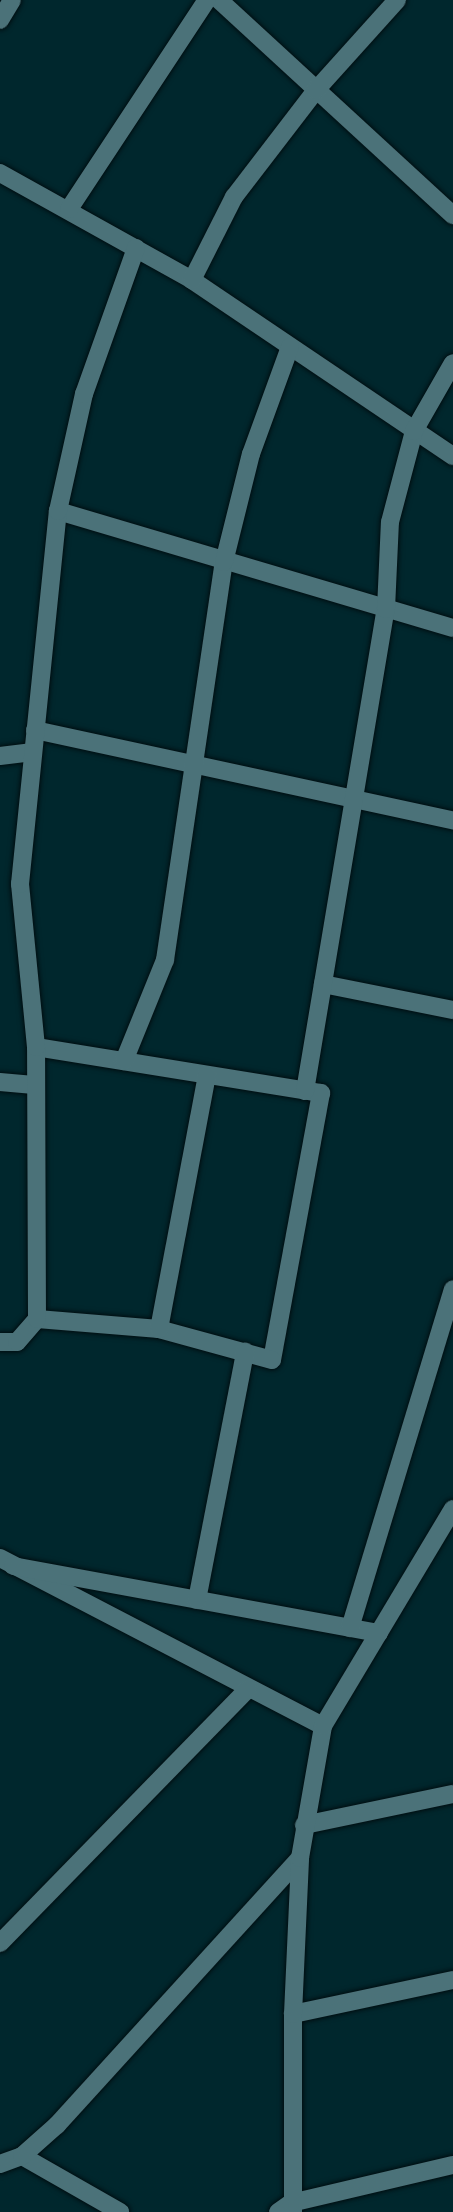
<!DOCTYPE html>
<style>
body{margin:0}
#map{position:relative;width:453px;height:2212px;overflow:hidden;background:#00272d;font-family:"DejaVu Sans",sans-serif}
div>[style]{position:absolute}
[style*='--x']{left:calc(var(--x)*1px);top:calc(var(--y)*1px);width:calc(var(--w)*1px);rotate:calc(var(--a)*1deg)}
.roads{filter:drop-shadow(0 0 2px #000e11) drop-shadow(0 0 2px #000e11)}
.minor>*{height:18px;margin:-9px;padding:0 9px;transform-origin:9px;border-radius:9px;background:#4b7279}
span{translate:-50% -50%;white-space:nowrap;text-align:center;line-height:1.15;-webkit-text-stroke:4.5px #00272d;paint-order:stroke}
</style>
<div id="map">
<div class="roads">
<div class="minor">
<i style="--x:219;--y:0;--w:318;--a:42.6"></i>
<i style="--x:0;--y:20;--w:23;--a:-59"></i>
<i style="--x:0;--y:173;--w:220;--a:29.1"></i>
<i style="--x:192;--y:280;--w:315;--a:34"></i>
<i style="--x:69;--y:209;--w:250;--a:-56.6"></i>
<i style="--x:192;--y:280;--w:93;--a:-63.2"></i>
<i style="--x:234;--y:197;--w:135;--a:-52.5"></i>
<i style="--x:316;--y:90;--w:121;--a:-48"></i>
<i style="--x:58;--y:511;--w:412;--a:16.5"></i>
<i style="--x:35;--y:730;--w:428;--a:12.2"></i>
<i style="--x:0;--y:756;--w:33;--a:-7"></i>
<i style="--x:323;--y:984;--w:133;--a:11.3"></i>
<i style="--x:36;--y:1047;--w:289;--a:9.2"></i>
<i style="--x:321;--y:1093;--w:271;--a:100.4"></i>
<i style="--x:272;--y:1360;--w:117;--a:-164.7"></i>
<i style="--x:159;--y:1329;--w:122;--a:-175.3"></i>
<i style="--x:124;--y:1061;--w:109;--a:-67.9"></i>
<i style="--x:165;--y:960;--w:402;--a:-81.6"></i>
<i style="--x:224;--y:562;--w:111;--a:-76"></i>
<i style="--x:251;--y:454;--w:114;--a:-70"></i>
<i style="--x:0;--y:1082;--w:34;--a:5"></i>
<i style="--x:305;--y:1091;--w:489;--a:-80.5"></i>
<i style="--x:386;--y:609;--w:87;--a:-87.4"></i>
<i style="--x:390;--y:522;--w:94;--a:-75.2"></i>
<i style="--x:414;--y:431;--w:78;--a:-60.2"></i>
<i style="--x:159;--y:1329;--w:258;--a:-79.3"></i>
<i style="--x:0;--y:1342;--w:17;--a:0"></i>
<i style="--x:17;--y:1342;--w:30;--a:-49"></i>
<i style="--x:37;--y:1319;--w:272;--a:-90.2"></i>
<i style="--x:36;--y:1047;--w:164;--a:-95.6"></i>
<i style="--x:20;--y:884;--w:375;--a:-84.2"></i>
<i style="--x:58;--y:511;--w:120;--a:-77.5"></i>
<i style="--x:84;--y:394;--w:155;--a:-70.4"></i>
<i style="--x:0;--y:1558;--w:364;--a:27.5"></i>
<i style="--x:13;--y:1566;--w:372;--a:10.4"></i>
<i style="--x:197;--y:1600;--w:253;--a:-79"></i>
<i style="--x:350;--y:1628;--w:354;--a:-73.1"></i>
<i style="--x:304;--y:1825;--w:152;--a:-11.8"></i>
<i style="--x:0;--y:1943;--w:355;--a:-45.7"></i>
<i style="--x:293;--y:2014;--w:164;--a:-12"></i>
<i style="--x:22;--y:2156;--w:113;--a:29.7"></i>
<i style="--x:0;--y:2164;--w:23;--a:-20"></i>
<i style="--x:22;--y:2156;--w:47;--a:-41.5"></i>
<i style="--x:57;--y:2125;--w:361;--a:-47.7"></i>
<i style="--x:278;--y:2212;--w:16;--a:-35"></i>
<i style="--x:291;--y:2203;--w:166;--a:-13.2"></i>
<i style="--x:293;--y:2212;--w:198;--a:-90"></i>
<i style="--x:293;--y:2014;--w:156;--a:-87.4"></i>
<i style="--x:300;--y:1858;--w:134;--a:-80.1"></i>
<i style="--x:323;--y:1726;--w:253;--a:-59.1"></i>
</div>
</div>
</div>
